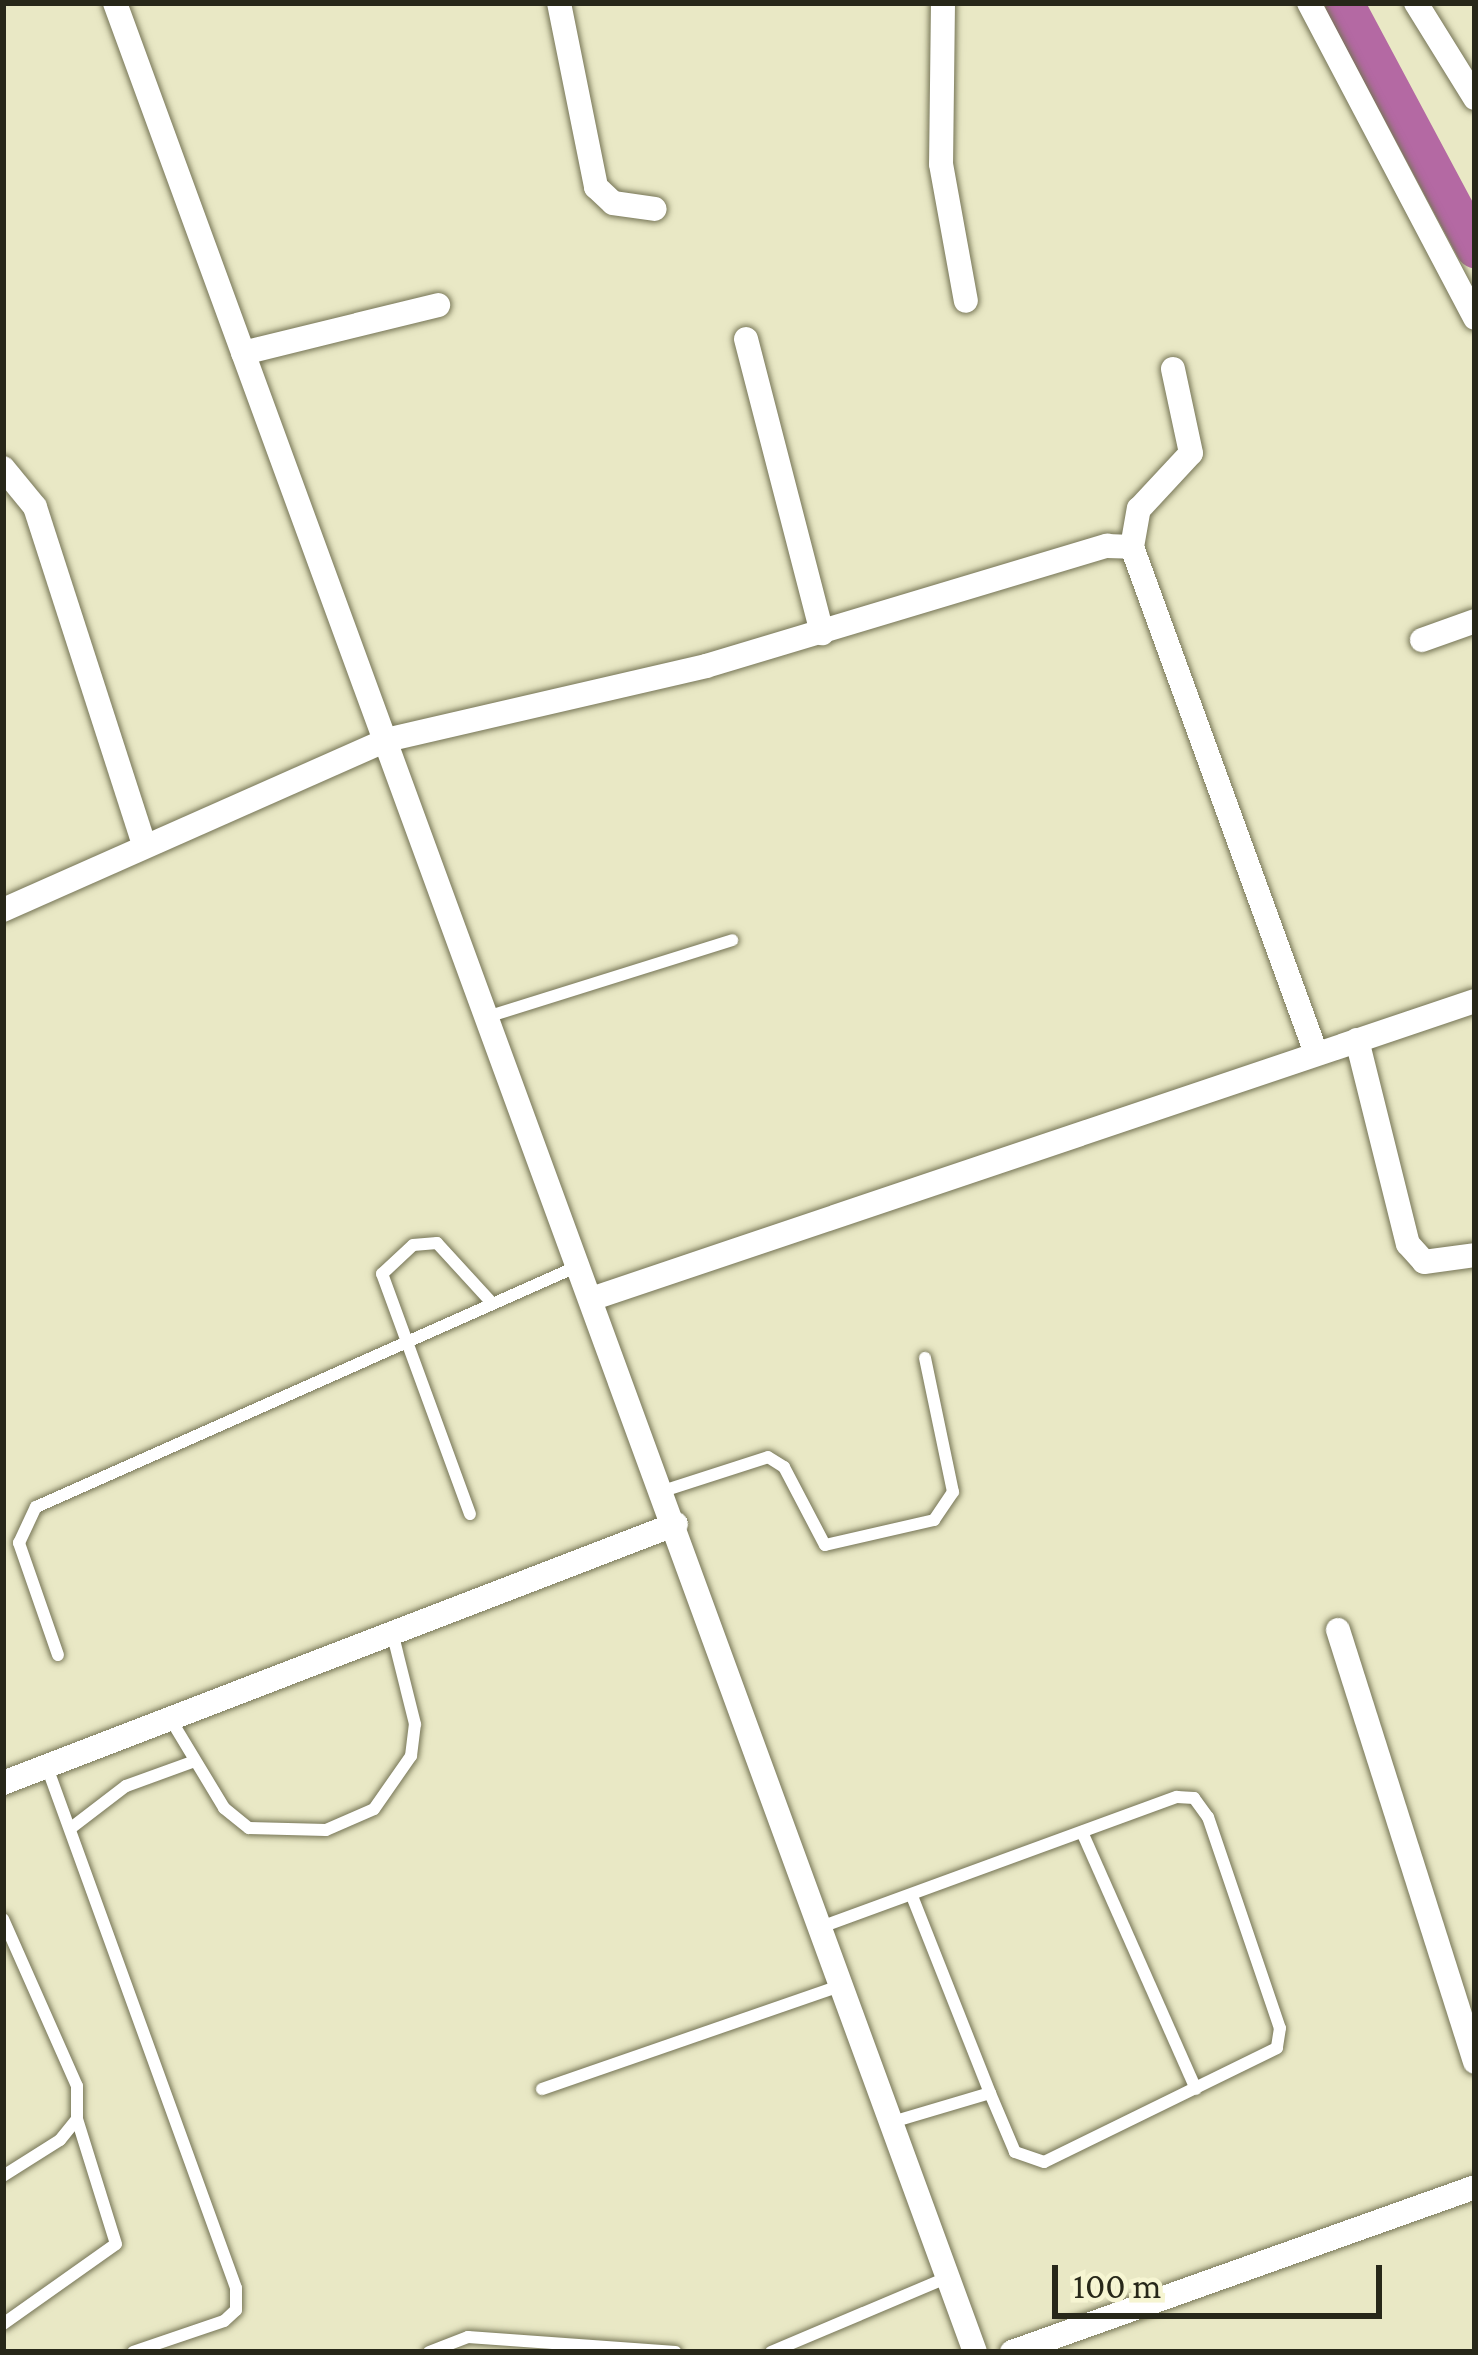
<!DOCTYPE html>
<style>
body{margin:0}
#map{position:relative;width:1478px;height:2355px;overflow:hidden;background:#e9e8c5;font-family:"Crimson Pro",serif}
div>[style]{position:absolute}
[style*='--x']{left:calc(var(--x)*1px);top:calc(var(--y)*1px);width:calc(var(--w)*1px);rotate:calc(var(--a)*1deg)}
.river>*{height:39px;margin:-19.5px;padding:0 19.5px;transform-origin:19.5px;border-radius:19.5px;background:#b469a3}
.roads{filter:drop-shadow(0 0 3px #757455) drop-shadow(0 0 3px #757455)}
.service>*{height:12px;margin:-6px;padding:0 6px;transform-origin:6px;border-radius:6px;background:#fff}
.minor>*{height:24px;margin:-12px;padding:0 12px;transform-origin:12px;border-radius:12px;background:#fff}
span{translate:-50% -50%;white-space:nowrap;text-align:center;line-height:1.15;-webkit-text-stroke:10px #f6f5d2;paint-order:stroke}
.frame{position:absolute;inset:0;border:6px solid #272719;pointer-events:none}
.scale{position:absolute;left:1052px;top:2265px;width:330px;height:54px;box-sizing:border-box;border:6px solid #272719;border-top:0;padding-left:15px;font-size:36px;line-height:42px;white-space:nowrap;color:#272719;-webkit-text-stroke:9px #f6f5d2;paint-order:stroke}
</style>
<div id="map">
<div class="river">
<i style="--x:1344;--y:3;--w:278;--a:61.9"></i>
</div>
<div class="roads">
<div class="service">
<i style="--x:487;--y:1017;--w:257;--a:-17.4"></i>
<i style="--x:663;--y:1491;--w:110;--a:-17.9"></i>
<i style="--x:768;--y:1457;--w:19;--a:32"></i>
<i style="--x:784;--y:1467;--w:88;--a:62.3"></i>
<i style="--x:825;--y:1545;--w:112;--a:-12.9"></i>
<i style="--x:934;--y:1520;--w:34;--a:-56"></i>
<i style="--x:953;--y:1492;--w:137;--a:-101.8"></i>
<i style="--x:470;--y:1514;--w:256;--a:-110.1"></i>
<i style="--x:382;--y:1274;--w:42;--a:-43.1"></i>
<i style="--x:413;--y:1245;--w:24;--a:-5"></i>
<i style="--x:437;--y:1243;--w:80;--a:47.5"></i>
<i style="--x:58;--y:1655;--w:119;--a:-109.2"></i>
<i style="--x:19;--y:1543;--w:40;--a:-65"></i>
<i style="--x:36;--y:1507;--w:593;--a:-23.97"></i>
<i style="--x:171;--y:1720;--w:103;--a:58.9"></i>
<i style="--x:224;--y:1808;--w:32;--a:39"></i>
<i style="--x:249;--y:1828;--w:77;--a:1.5"></i>
<i style="--x:326;--y:1830;--w:52;--a:-23.6"></i>
<i style="--x:374;--y:1809;--w:65;--a:-55.1"></i>
<i style="--x:411;--y:1756;--w:32;--a:-83"></i>
<i style="--x:415;--y:1724;--w:91;--a:-104"></i>
<i style="--x:47;--y:1767;--w:554;--a:70.06"></i>
<i style="--x:236;--y:2288;--w:22;--a:90"></i>
<i style="--x:236;--y:2310;--w:16;--a:137"></i>
<i style="--x:224;--y:2321;--w:96;--a:161.2"></i>
<i style="--x:71;--y:1828;--w:69;--a:-37.4"></i>
<i style="--x:126;--y:1786;--w:70;--a:-20"></i>
<i style="--x:1082;--y:1832;--w:281;--a:66.1"></i>
<i style="--x:912;--y:1896;--w:212;--a:68.4"></i>
<i style="--x:3;--y:1919;--w:183;--a:66.1"></i>
<i style="--x:77;--y:2086;--w:33;--a:90"></i>
<i style="--x:77;--y:2119;--w:27;--a:129"></i>
<i style="--x:60;--y:2140;--w:67;--a:147.7"></i>
<i style="--x:821;--y:1927;--w:379;--a:-20.1"></i>
<i style="--x:1177;--y:1797;--w:17;--a:3"></i>
<i style="--x:1194;--y:1798;--w:24;--a:54"></i>
<i style="--x:1208;--y:1817;--w:223;--a:71.2"></i>
<i style="--x:1280;--y:2028;--w:20;--a:99"></i>
<i style="--x:1277;--y:2048;--w:259;--a:153.9"></i>
<i style="--x:1044;--y:2162;--w:31;--a:-161"></i>
<i style="--x:1015;--y:2152;--w:64;--a:-113"></i>
<i style="--x:990;--y:2093;--w:102;--a:163.5"></i>
<i style="--x:542;--y:2089;--w:315;--a:-19.1"></i>
<i style="--x:3;--y:2324;--w:138;--a:-35.3"></i>
<i style="--x:116;--y:2244;--w:131;--a:-107.3"></i>
<i style="--x:429;--y:2352;--w:42;--a:-21"></i>
<i style="--x:468;--y:2337;--w:208;--a:4.1"></i>
<i style="--x:771;--y:2352;--w:190;--a:-22.9"></i>
</div>
<div class="minor">
<i style="--x:115;--y:3;--w:2501;--a:69.89"></i>
<i style="--x:559;--y:3;--w:188;--a:78.6"></i>
<i style="--x:596;--y:187;--w:23;--a:43"></i>
<i style="--x:613;--y:203;--w:42;--a:8.1"></i>
<i style="--x:943;--y:3;--w:161;--a:90.7"></i>
<i style="--x:941;--y:164;--w:139;--a:79.7"></i>
<i style="--x:1309;--y:3;--w:356;--a:62.2"></i>
<i style="--x:1416;--y:3;--w:112;--a:58.2"></i>
<i style="--x:746;--y:339;--w:304;--a:75.5"></i>
<i style="--x:243;--y:353;--w:201;--a:-13.8"></i>
<i style="--x:3;--y:468;--w:50;--a:50.6"></i>
<i style="--x:35;--y:507;--w:355;--a:72.1"></i>
<i style="--x:1132;--y:547;--w:39;--a:-80"></i>
<i style="--x:1139;--y:509;--w:76;--a:-47.1"></i>
<i style="--x:1191;--y:453;--w:86;--a:-102.1"></i>
<i style="--x:1422;--y:640;--w:56;--a:-19.7"></i>
<i style="--x:3;--y:910;--w:419;--a:-23.9"></i>
<i style="--x:386;--y:740;--w:328;--a:-13"></i>
<i style="--x:706;--y:666;--w:419;--a:-16.7"></i>
<i style="--x:1107;--y:546;--w:25;--a:2"></i>
<i style="--x:1132;--y:547;--w:538;--a:70.02"></i>
<i style="--x:1357;--y:1040;--w:210;--a:76"></i>
<i style="--x:1408;--y:1244;--w:24;--a:48"></i>
<i style="--x:1424;--y:1262;--w:51;--a:-7.8"></i>
<i style="--x:591;--y:1299;--w:933;--a:-18.63"></i>
<i style="--x:1338;--y:1630;--w:453;--a:72.4"></i>
<i style="--x:3;--y:1783;--w:721;--a:-21.05"></i>
<i style="--x:1012;--y:2352;--w:492;--a:-19.6"></i>
</div>
</div>
<div class="frame"></div>
<div class="scale">100 m</div>
</div>
